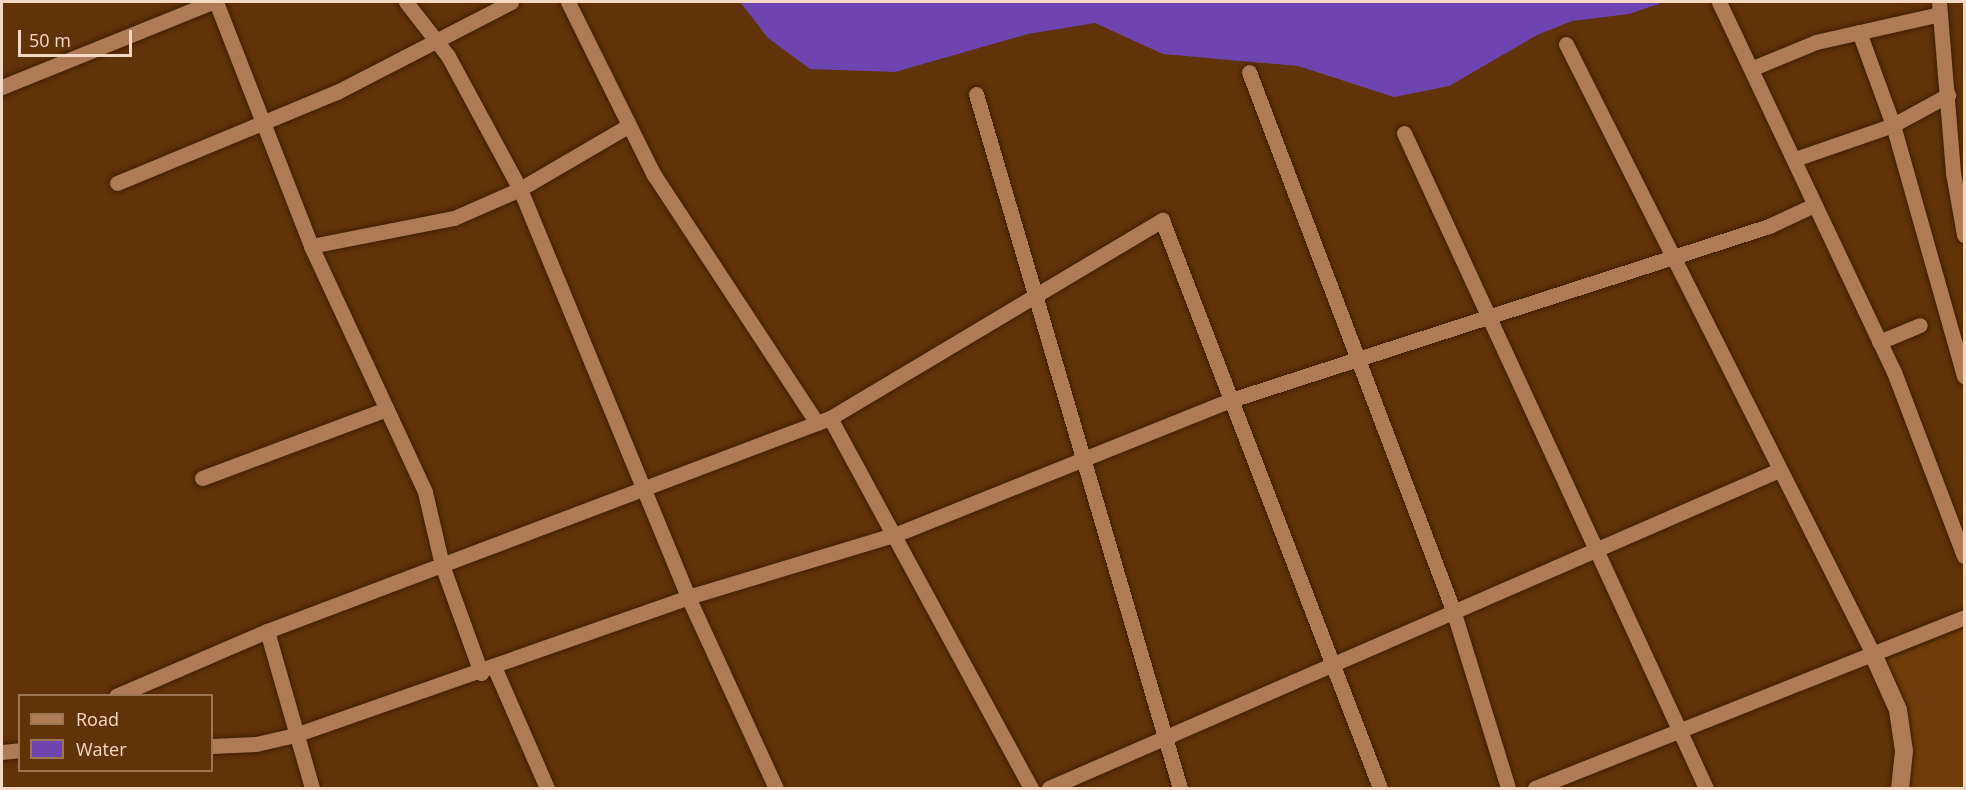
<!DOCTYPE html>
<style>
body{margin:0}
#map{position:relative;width:1966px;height:790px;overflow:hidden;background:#603308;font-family:"Open Sans",sans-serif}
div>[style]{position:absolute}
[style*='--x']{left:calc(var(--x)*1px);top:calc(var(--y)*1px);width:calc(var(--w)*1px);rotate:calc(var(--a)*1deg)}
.built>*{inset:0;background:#6f3c0a}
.water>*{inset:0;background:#6e45b0}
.roads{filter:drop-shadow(0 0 2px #3e1d00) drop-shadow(0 0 2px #3e1d00)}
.street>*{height:15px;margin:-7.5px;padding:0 7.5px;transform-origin:7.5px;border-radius:7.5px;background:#ae7b55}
.secondary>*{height:18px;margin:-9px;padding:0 9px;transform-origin:9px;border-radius:9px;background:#ae7b55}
span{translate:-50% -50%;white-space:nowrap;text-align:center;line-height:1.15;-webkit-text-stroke:6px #603308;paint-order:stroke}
.frame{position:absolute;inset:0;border:3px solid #f5d8c4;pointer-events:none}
.legend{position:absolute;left:18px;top:694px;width:195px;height:78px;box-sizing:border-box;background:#603308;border:2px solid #9c7553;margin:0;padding:8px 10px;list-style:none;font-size:18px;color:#f5d8c4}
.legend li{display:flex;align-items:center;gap:12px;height:30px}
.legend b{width:30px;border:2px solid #9c7553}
.scale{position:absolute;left:18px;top:30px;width:114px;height:27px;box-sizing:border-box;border:3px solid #f5d8c4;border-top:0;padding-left:8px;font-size:18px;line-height:21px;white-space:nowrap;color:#f5d8c4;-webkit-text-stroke:4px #603308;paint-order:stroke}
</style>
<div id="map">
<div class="built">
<i style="clip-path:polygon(1964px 629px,1964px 788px,1900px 788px,1908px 709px,1885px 661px)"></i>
</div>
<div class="water">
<i style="clip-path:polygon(740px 2px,1664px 2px,1629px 14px,1572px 21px,1537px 35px,1449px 86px,1394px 97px,1298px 66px,1163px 54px,1095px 23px,1028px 34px,895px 72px,810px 69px,768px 38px)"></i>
</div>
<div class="roads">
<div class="street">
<i style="--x:216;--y:2;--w:262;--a:68.7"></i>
<i style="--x:311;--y:246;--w:271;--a:65.1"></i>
<i style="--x:425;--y:492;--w:75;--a:76.9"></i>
<i style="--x:442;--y:565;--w:115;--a:70.1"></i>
<i style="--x:406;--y:2;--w:68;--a:52.1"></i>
<i style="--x:448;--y:56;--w:151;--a:61.6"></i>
<i style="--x:520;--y:189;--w:441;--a:67.6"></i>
<i style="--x:688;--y:597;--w:210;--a:65.3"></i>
<i style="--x:568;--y:2;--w:193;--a:63.6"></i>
<i style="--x:654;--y:175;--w:297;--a:56.7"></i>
<i style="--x:1719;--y:2;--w:409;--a:64.7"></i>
<i style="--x:1894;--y:372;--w:197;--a:69.2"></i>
<i style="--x:1939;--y:2;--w:172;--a:85.3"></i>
<i style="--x:1953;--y:173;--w:63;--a:79.9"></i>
<i style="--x:1859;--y:32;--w:99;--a:69.9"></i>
<i style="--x:1893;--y:125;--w:261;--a:74.2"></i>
<i style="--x:1566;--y:44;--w:683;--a:63.28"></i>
<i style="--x:1753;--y:68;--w:68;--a:-22.4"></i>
<i style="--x:1816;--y:42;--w:127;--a:-12.7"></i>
<i style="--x:1249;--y:72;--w:575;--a:69.23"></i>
<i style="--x:1453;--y:610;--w:186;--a:72.8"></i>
<i style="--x:2;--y:87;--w:227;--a:-22"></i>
<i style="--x:976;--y:94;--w:723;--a:73.62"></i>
<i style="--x:1404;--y:133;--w:721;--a:65.25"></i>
<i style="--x:1795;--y:159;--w:104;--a:-19.1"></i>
<i style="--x:1893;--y:125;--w:63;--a:-28.6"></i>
<i style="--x:117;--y:183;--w:238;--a:-22.5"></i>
<i style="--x:337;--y:92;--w:196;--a:-27.3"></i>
<i style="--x:311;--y:246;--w:146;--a:-11.1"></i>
<i style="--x:454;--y:218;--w:72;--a:-23.7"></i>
<i style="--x:520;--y:189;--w:123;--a:-30.3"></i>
<i style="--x:1879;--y:342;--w:44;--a:-22.5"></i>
<i style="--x:830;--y:418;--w:421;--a:61.5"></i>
<i style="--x:202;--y:478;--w:197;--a:-20.5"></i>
<i style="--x:267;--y:631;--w:163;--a:74"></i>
<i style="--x:495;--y:669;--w:130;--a:66.4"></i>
<i style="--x:116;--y:696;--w:164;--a:-23.3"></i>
<i style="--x:267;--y:631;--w:602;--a:-20.72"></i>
<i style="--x:830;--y:418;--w:387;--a:-30.8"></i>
<i style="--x:1162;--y:220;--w:608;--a:69"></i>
<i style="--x:212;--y:746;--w:44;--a:-2.6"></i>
<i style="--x:256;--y:744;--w:40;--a:-13"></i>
<i style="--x:295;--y:735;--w:417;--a:-19.3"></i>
<i style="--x:688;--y:597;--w:218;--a:-16.8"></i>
<i style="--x:897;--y:534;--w:360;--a:-21.9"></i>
<i style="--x:1231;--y:400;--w:565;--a:-17.92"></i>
<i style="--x:1769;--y:226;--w:47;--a:-24.9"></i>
<i style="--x:2;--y:752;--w:18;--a:-6"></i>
<i style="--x:1049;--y:788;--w:796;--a:-23.54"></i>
<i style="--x:1535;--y:788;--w:462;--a:-21.7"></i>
</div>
<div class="secondary">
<i style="--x:1873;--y:654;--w:61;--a:65.9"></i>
<i style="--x:1898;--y:710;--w:41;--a:81.7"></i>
<i style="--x:1904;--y:751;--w:37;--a:96"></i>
</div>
</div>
<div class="frame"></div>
<ul class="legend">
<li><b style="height:8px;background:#ae7b55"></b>Road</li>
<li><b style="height:16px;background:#6e45b0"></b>Water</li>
</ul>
<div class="scale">50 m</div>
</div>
